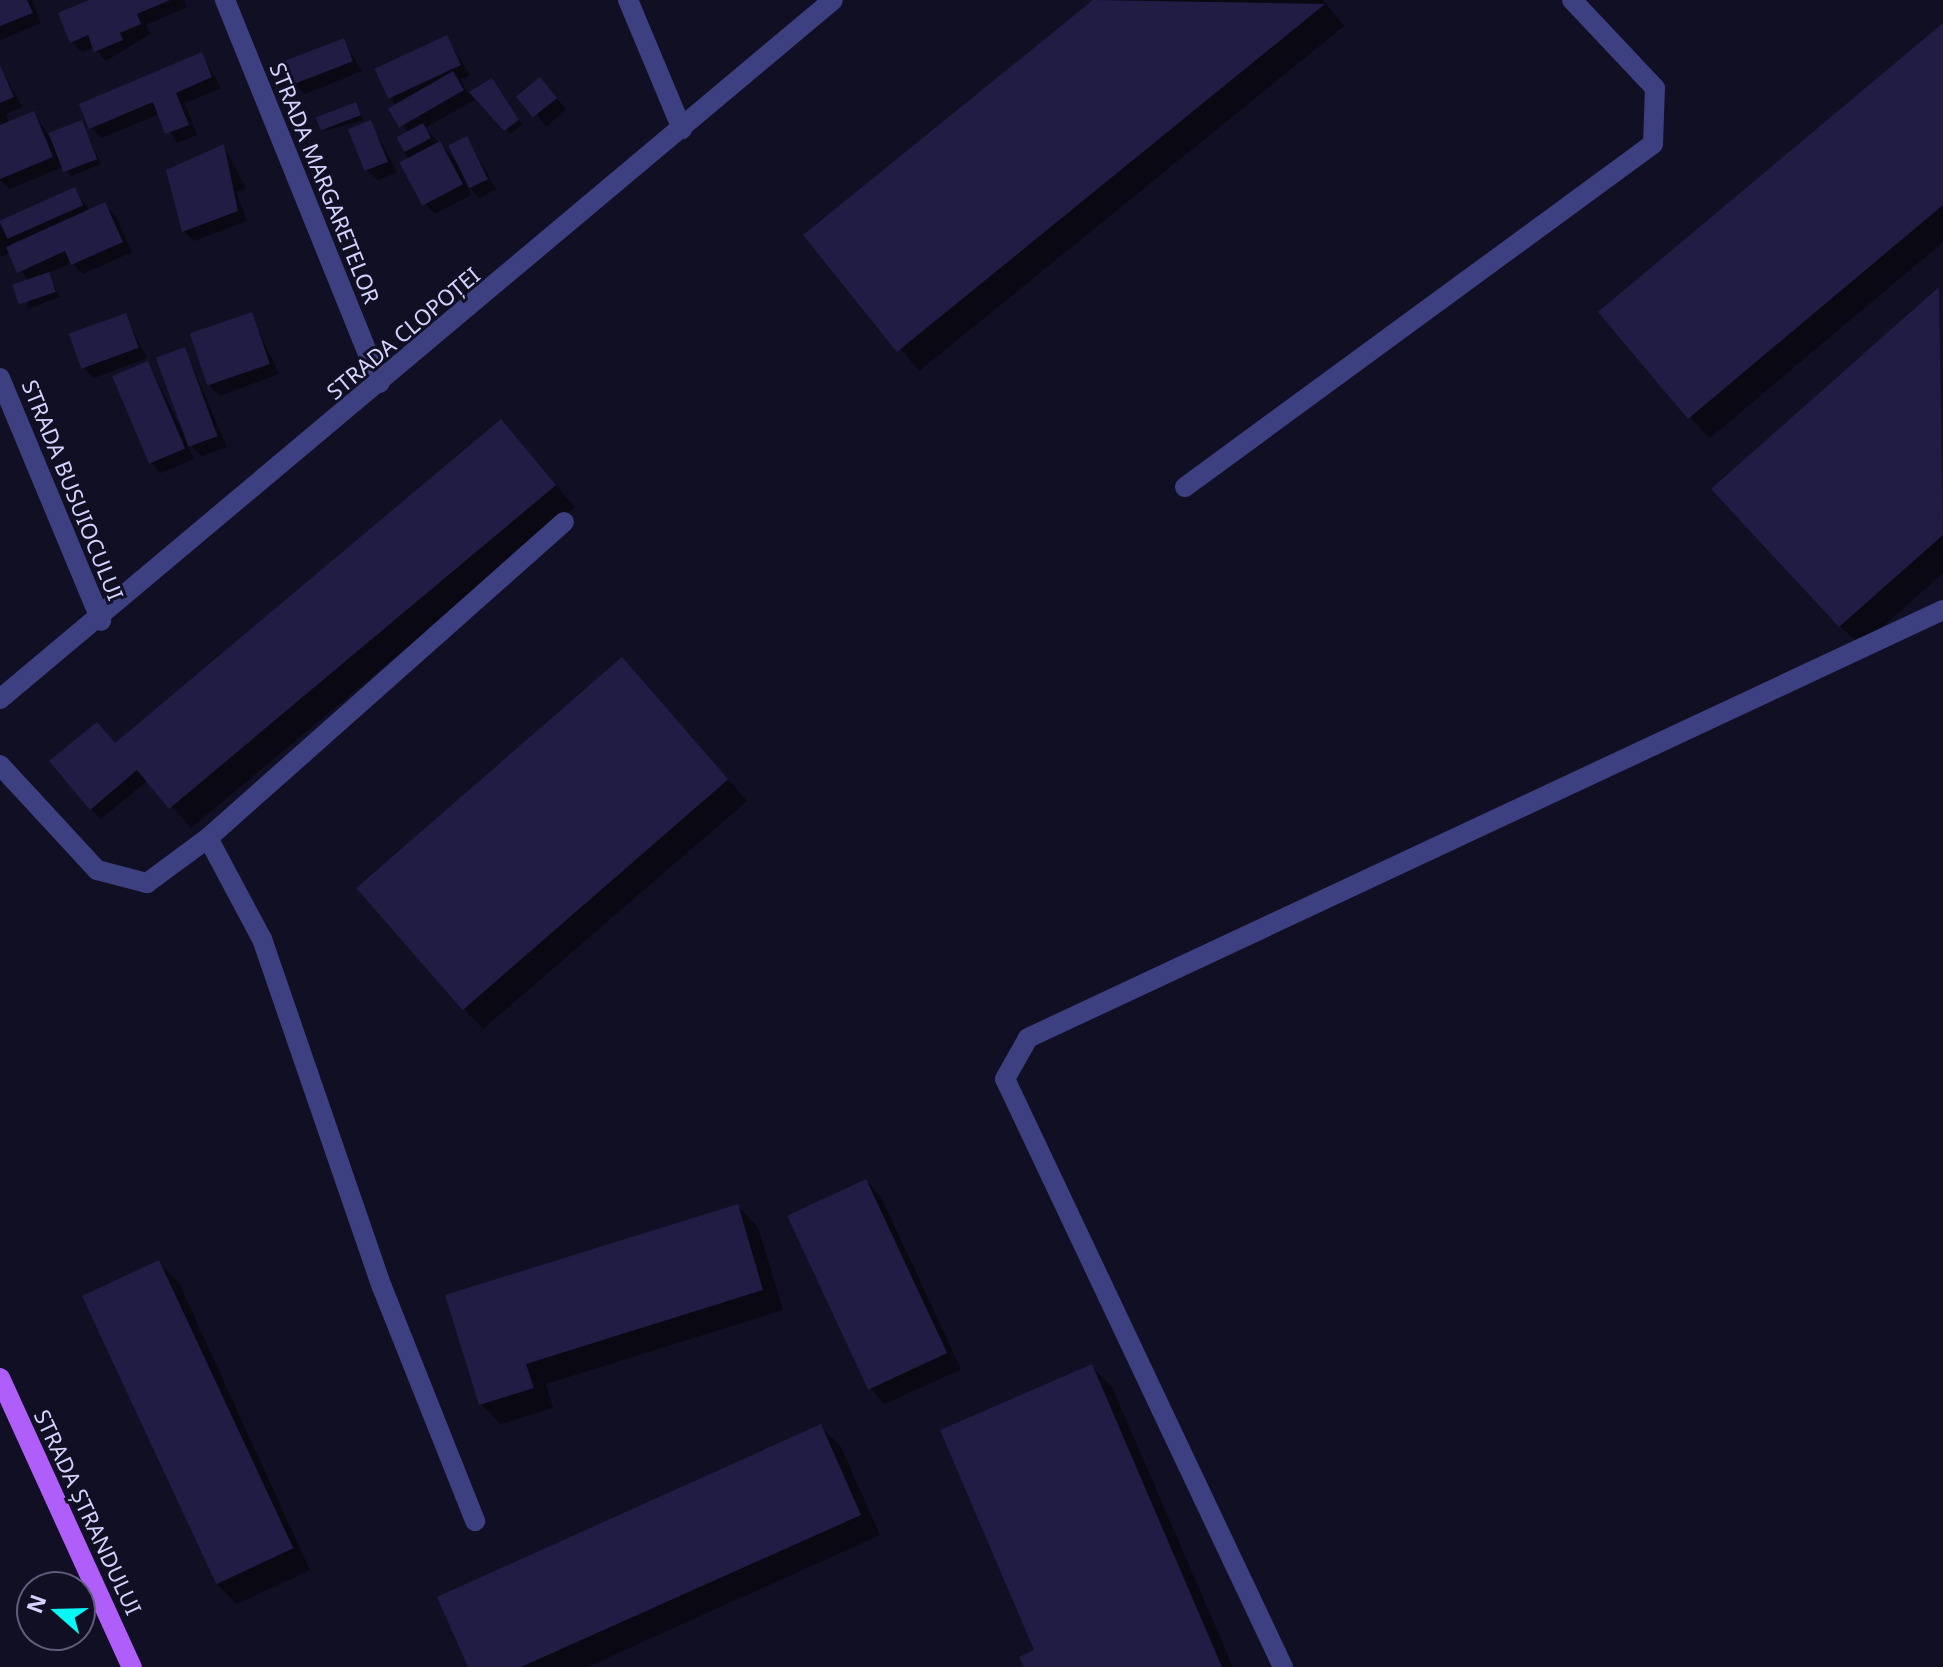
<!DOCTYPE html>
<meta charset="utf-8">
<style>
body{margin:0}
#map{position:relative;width:1943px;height:1667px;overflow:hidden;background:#110f24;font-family:"Noto Sans",sans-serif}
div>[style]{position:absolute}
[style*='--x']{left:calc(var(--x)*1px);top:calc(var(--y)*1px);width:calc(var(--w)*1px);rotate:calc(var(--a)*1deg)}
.shadow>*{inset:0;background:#0007;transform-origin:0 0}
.building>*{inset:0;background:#201c44;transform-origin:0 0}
.minor>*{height:20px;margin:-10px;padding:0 10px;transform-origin:10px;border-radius:10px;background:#3c4081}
.major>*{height:20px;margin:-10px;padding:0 10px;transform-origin:10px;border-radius:10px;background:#b05efa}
span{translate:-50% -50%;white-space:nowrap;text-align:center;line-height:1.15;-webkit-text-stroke:6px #110f24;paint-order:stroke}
.street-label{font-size:22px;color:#d4d3fe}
.north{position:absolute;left:16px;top:1571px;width:80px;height:80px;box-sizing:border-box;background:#110f24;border:2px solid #5f5d7b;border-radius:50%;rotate:290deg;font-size:22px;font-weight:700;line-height:32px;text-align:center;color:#d4d3fe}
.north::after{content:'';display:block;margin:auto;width:28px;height:36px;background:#07f6f6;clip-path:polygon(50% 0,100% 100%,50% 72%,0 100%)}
</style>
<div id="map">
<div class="shadow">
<i style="clip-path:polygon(0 0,32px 0,41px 23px,0 40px)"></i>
<i style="clip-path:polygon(94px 0,184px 0,187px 7px,146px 25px,150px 34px,106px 61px,94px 47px,82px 52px,72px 42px)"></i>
<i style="clip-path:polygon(1096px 0,1323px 0,1344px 26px,919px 371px,806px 235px)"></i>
<i style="clip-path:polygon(1943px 25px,1943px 242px,1710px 438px,1690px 418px)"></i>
<i style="clip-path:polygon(447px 38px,470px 75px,460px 80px,469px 94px,492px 80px,522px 125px,510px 134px,476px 99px,425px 128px,456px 161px,467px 138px,496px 189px,480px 198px,467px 185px,471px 195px,435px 214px,425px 204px,405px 151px,408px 133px,378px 70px)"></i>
<i style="clip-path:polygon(343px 40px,362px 71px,305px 94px,295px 84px)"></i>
<i style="clip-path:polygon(202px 55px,221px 88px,185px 103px,197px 135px,177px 143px,159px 114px,101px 138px,91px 128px)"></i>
<i style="clip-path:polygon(0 66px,22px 107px,6px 114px,9px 123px,34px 114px,49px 136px,81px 122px,101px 164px,71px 176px,65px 166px,9px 189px,0 180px)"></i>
<i style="left:540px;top:80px;width:39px;height:26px;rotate:48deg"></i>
<i style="clip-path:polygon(355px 104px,364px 120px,323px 131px)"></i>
<i style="clip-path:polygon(370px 122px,397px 172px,378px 180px,367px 170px)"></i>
<i style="clip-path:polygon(224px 147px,246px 188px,236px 192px,247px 221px,194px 241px,184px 231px,168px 171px)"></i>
<i style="clip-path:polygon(75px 190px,90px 211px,105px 205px,115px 215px,132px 252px,83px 274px,72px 263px,48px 273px,60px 297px,27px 309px,29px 282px,11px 253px,0 257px,0 225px)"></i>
<i style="clip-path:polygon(1939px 290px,1943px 573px,1861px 646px,1840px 626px)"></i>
<i style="clip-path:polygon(125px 315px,147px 358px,94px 378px,84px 368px)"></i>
<i style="clip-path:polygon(251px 315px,279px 374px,220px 396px,210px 386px)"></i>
<i style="clip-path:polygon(185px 349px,227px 447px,202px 456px,186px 441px,194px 459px,161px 473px,151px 463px,148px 363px,182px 430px)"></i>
<i style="clip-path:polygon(501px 422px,575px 507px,191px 828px,148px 780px,101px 819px,91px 809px,116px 745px)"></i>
<i style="clip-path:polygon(622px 659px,747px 801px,483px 1029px,463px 1008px)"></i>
<i style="clip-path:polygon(866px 1181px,881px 1197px,961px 1369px,885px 1404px,870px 1388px)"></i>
<i style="clip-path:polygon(737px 1206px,758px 1227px,783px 1310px,546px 1384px,553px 1408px,501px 1424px,481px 1404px,448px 1296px)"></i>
<i style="clip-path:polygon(159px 1263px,179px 1283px,310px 1570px,237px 1604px,216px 1583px)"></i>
<i style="clip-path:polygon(1092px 1367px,1112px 1387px,1233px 1667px,1026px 1667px,1037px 1651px)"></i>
<i style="clip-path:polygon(821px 1427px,841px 1447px,880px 1535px,587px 1667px,470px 1667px)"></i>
</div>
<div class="building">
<i style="clip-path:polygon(0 0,27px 0,33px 13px,0 26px)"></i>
<i style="clip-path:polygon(89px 0,170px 0,137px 14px,141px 24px,120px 33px,123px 40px,94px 52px,88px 35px,70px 43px,58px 13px)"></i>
<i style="clip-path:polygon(1093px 0,1325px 4px,897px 352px,803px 235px)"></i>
<i style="clip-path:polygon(1943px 23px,1943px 205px,1688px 419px,1598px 312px)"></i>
<i style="left:447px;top:35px;width:33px;height:80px;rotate:65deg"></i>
<i style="left:344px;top:38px;width:25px;height:64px;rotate:69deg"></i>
<i style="clip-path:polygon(202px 52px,212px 77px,176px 93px,189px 125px,165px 134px,153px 102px,89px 129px,79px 104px)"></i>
<i style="clip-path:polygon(0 65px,14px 97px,0 103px)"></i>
<i style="left:453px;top:71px;width:22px;height:75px;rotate:60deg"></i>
<i style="left:540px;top:77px;width:27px;height:31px;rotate:51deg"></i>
<i style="clip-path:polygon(492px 78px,519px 120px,504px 131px,469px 92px)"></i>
<i style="left:356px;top:102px;width:14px;height:43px;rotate:69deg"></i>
<i style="clip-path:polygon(34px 111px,53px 157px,0 179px,0 125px)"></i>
<i style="left:82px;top:120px;width:42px;height:36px;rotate:69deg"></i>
<i style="left:371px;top:120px;width:45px;height:25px;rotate:68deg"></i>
<i style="left:423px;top:123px;width:17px;height:30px;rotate:62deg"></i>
<i style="left:467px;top:136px;width:48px;height:21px;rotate:64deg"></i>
<i style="left:440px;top:141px;width:49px;height:46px;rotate:62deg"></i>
<i style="clip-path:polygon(224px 144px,238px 211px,182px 232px,166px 170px)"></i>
<i style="left:75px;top:187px;width:20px;height:83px;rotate:66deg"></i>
<i style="clip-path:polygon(105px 202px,123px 242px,71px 265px,65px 251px,17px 273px,6px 247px)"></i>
<i style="left:49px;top:272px;width:21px;height:39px;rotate:71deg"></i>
<i style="clip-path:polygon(1939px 287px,1943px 535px,1839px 627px,1711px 489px)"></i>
<i style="left:252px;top:312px;width:55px;height:66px;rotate:71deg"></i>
<i style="left:126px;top:313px;width:37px;height:61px;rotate:70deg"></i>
<i style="left:185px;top:347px;width:95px;height:31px;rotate:70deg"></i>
<i style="left:148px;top:361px;width:95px;height:39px;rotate:67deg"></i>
<i style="clip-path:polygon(501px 419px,556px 485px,169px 809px,137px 770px,90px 810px,49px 761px,97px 722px,115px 743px)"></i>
<i style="left:622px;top:657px;width:162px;height:352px;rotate:49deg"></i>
<i style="left:866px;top:1179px;width:192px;height:87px;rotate:65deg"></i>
<i style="clip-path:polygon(738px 1204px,763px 1290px,526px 1364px,534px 1388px,479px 1405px,445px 1295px)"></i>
<i style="left:159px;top:1260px;width:318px;height:85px;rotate:65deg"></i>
<i style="clip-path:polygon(1092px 1364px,1222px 1667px,1024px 1667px,1019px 1657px,1034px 1650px,940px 1430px)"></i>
<i style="clip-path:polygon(821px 1424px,861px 1515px,521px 1667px,468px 1667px,437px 1597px)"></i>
</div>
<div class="minor">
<i style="--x:225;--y:0;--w:413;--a:68"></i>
<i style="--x:628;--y:0;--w:140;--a:67.3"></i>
<i style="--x:0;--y:378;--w:263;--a:67.4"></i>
<i style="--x:1185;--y:487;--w:580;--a:-36.24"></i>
<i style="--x:1653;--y:144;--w:56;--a:-88"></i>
<i style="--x:1655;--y:88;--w:121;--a:-133.3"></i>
<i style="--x:0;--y:699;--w:1087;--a:-40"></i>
<i style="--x:0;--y:765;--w:143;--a:47.3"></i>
<i style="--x:97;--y:870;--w:52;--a:14.6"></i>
<i style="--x:147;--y:883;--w:76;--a:-36.4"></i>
<i style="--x:208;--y:838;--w:476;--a:-41.6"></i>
<i style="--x:208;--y:838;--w:115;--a:61.9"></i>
<i style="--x:262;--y:939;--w:368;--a:71"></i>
<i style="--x:382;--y:1287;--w:252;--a:68.3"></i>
<i style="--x:1283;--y:1667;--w:650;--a:-115.3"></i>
<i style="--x:1005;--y:1079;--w:47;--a:-60.7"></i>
<i style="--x:1028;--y:1038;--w:1010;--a:-25.07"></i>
</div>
<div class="major">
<i style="--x:0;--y:1378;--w:318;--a:65.5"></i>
</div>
<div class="street-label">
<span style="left:325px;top:183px;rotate:68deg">STRADA MARGARETELOR</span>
<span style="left:403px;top:333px;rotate:-40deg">STRADA CLOPOȚEI</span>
<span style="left:73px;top:490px;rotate:68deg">STRADA BUSUIOCULUI</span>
<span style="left:88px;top:1512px;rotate:65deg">STRADA ȘTRANDULUI</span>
</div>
<div class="north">N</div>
</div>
